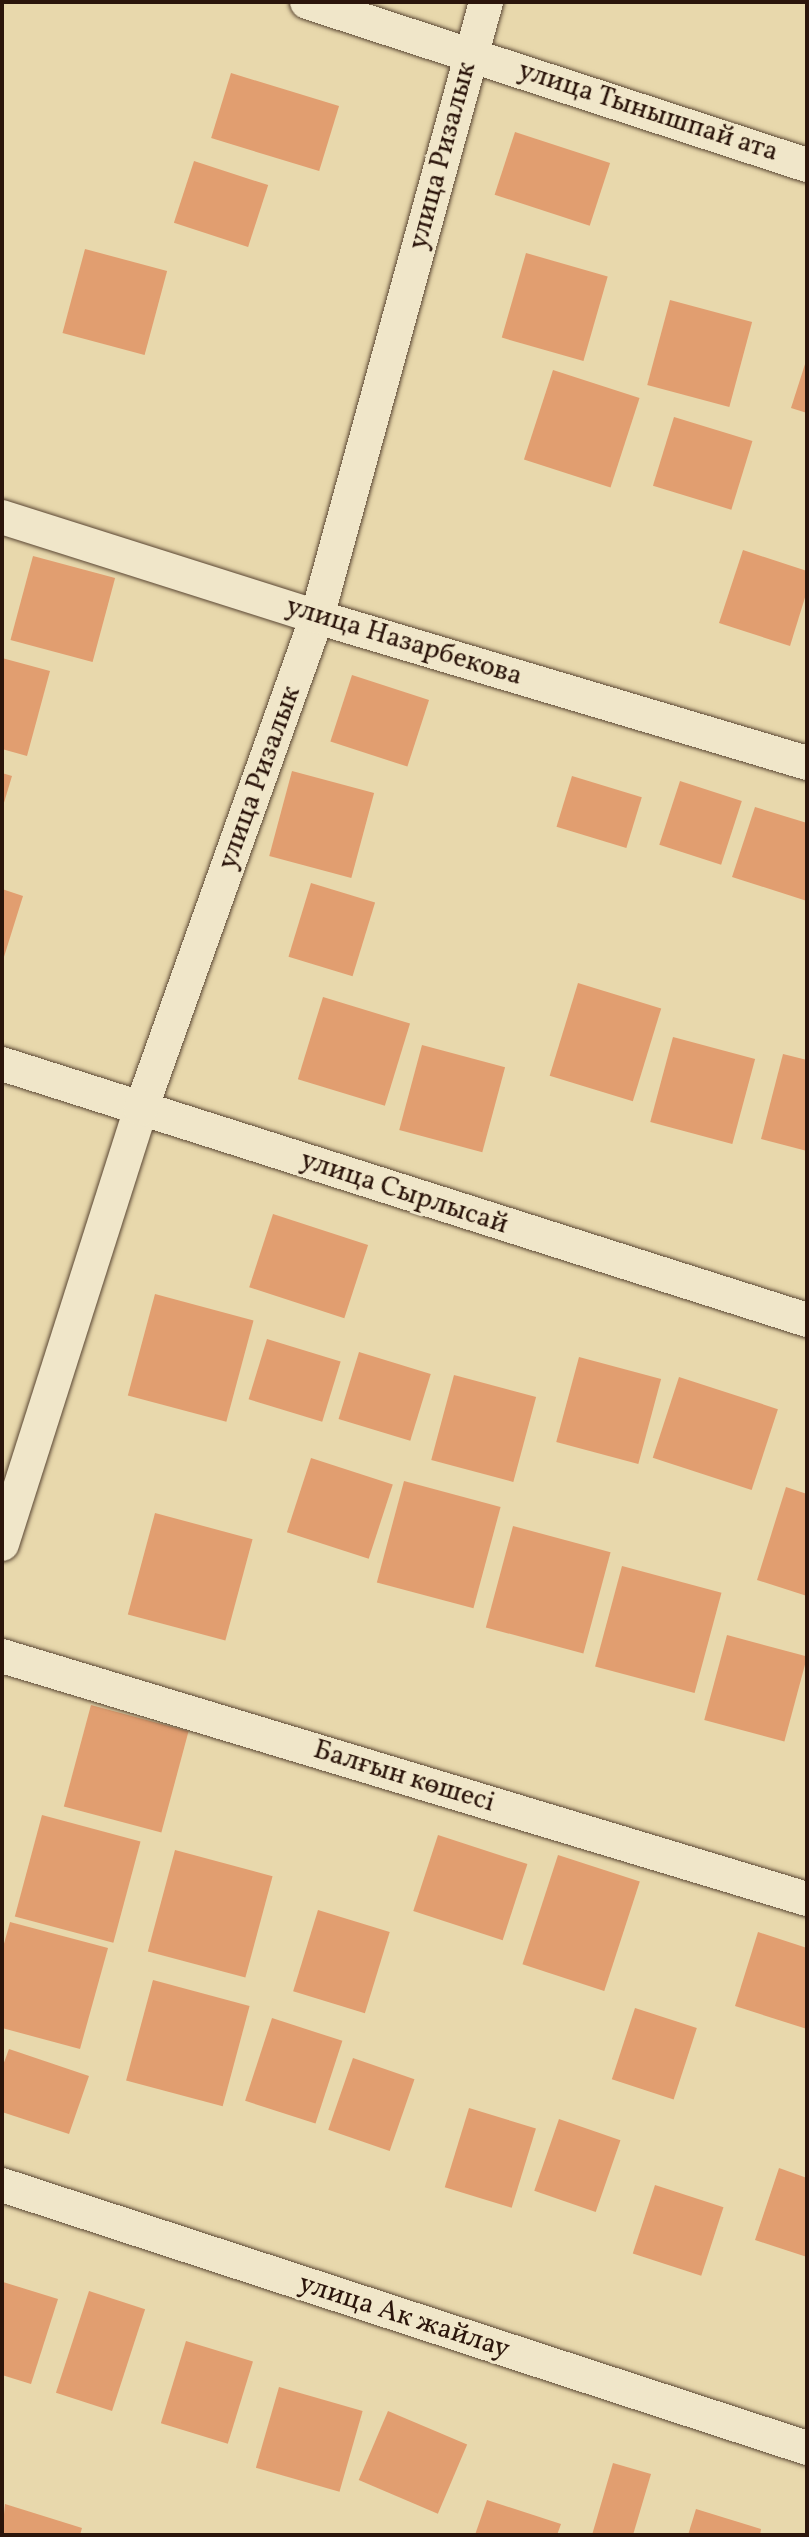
<!DOCTYPE html>
<meta charset="utf-8">
<style>
body{margin:0}
#map{position:relative;width:809px;height:2537px;overflow:hidden;background:#e8d8ac;font-family:Vollkorn,serif}
div>[style]{position:absolute}
[style*='--x']{left:calc(var(--x)*1px);top:calc(var(--y)*1px);width:calc(var(--w)*1px);rotate:calc(var(--a)*1deg)}
.building>*{inset:0;background:#e19e70;transform-origin:0 0}
.roads{filter:drop-shadow(0 0 2px #5a4633) drop-shadow(0 0 2px #5a4633)}
.street>*{height:34px;margin:-17px;padding:0 17px;transform-origin:17px;border-radius:17px;background:#f0e6c9}
span{translate:-50% -50%;white-space:nowrap;text-align:center;line-height:1.15;-webkit-text-stroke:6px #f0e6c9;paint-order:stroke}
.street-label{font-size:28px;color:#2b150b}
.frame{position:absolute;inset:0;border:4px solid #2b150b;pointer-events:none}
</style>
<div id="map">
<div class="building">
<i style="left:231px;top:73px;width:113px;height:68px;rotate:17deg"></i>
<i style="left:515px;top:132px;width:100px;height:66px;rotate:18deg"></i>
<i style="left:194px;top:161px;width:78px;height:65px;rotate:18deg"></i>
<i style="left:85px;top:249px;width:85px;height:87px;rotate:15deg"></i>
<i style="left:526px;top:253px;width:85px;height:88px;rotate:16deg"></i>
<i style="left:670px;top:300px;width:85px;height:88px;rotate:15deg"></i>
<i style="clip-path:polygon(806px 361px,807px 361px,807px 413px,791px 408px)"></i>
<i style="left:553px;top:370px;width:91px;height:94px;rotate:18deg"></i>
<i style="left:674px;top:417px;width:82px;height:72px;rotate:17deg"></i>
<i style="clip-path:polygon(743px 550px,807px 571px,807px 591px,790px 646px,719px 623px)"></i>
<i style="left:33px;top:556px;width:85px;height:87px;rotate:15deg"></i>
<i style="clip-path:polygon(2px 658px,50px 671px,27px 756px,2px 749px)"></i>
<i style="left:352px;top:675px;width:81px;height:70px;rotate:18deg"></i>
<i style="left:292px;top:771px;width:85px;height:88px;rotate:15deg"></i>
<i style="clip-path:polygon(2px 773px,12px 776px,3px 806px,2px 806px)"></i>
<i style="left:572px;top:776px;width:73px;height:53px;rotate:17deg"></i>
<i style="left:680px;top:781px;width:65px;height:67px;rotate:18deg"></i>
<i style="clip-path:polygon(755px 807px,807px 823px,807px 901px,732px 877px)"></i>
<i style="left:311px;top:883px;width:67px;height:77px;rotate:17deg"></i>
<i style="clip-path:polygon(2px 889px,23px 896px,3px 960px,2px 960px)"></i>
<i style="left:578px;top:983px;width:87px;height:97px;rotate:17deg"></i>
<i style="left:323px;top:997px;width:91px;height:86px;rotate:17deg"></i>
<i style="left:673px;top:1037px;width:85px;height:88px;rotate:15deg"></i>
<i style="left:422px;top:1045px;width:86px;height:88px;rotate:15deg"></i>
<i style="clip-path:polygon(783px 1054px,807px 1060px,807px 1151px,761px 1139px)"></i>
<i style="left:273px;top:1214px;width:100px;height:77px;rotate:18deg"></i>
<i style="left:155px;top:1294px;width:102px;height:105px;rotate:15deg"></i>
<i style="left:267px;top:1339px;width:77px;height:63px;rotate:17deg"></i>
<i style="left:359px;top:1352px;width:75px;height:70px;rotate:17deg"></i>
<i style="left:579px;top:1357px;width:85px;height:88px;rotate:15deg"></i>
<i style="left:454px;top:1375px;width:85px;height:88px;rotate:15deg"></i>
<i style="left:679px;top:1377px;width:104px;height:85px;rotate:18deg"></i>
<i style="left:311px;top:1458px;width:86px;height:78px;rotate:18deg"></i>
<i style="left:404px;top:1481px;width:100px;height:105px;rotate:15deg"></i>
<i style="clip-path:polygon(786px 1487px,807px 1494px,807px 1596px,757px 1580px)"></i>
<i style="left:155px;top:1513px;width:101px;height:105px;rotate:15deg"></i>
<i style="left:513px;top:1526px;width:101px;height:105px;rotate:15deg"></i>
<i style="left:622px;top:1566px;width:103px;height:104px;rotate:15deg"></i>
<i style="left:727px;top:1635px;width:83px;height:88px;rotate:15deg"></i>
<i style="left:91px;top:1705px;width:101px;height:105px;rotate:15deg"></i>
<i style="left:42px;top:1815px;width:102px;height:105px;rotate:15deg"></i>
<i style="left:438px;top:1835px;width:94px;height:80px;rotate:18deg"></i>
<i style="left:175px;top:1850px;width:101px;height:105px;rotate:15deg"></i>
<i style="left:558px;top:1855px;width:86px;height:115px;rotate:18deg"></i>
<i style="left:318px;top:1910px;width:75px;height:85px;rotate:17deg"></i>
<i style="clip-path:polygon(10px 1922px,108px 1948px,80px 2049px,2px 2028px,2px 1951px)"></i>
<i style="clip-path:polygon(758px 1932px,807px 1948px,807px 2029px,735px 2006px)"></i>
<i style="left:153px;top:1980px;width:100px;height:104px;rotate:15deg"></i>
<i style="left:635px;top:2008px;width:65px;height:75px;rotate:18deg"></i>
<i style="left:272px;top:2018px;width:74px;height:87px;rotate:18deg"></i>
<i style="clip-path:polygon(9px 2049px,89px 2076px,69px 2134px,2px 2112px,2px 2068px)"></i>
<i style="left:353px;top:2058px;width:65px;height:76px;rotate:19deg"></i>
<i style="left:469px;top:2108px;width:70px;height:83px;rotate:17deg"></i>
<i style="left:559px;top:2119px;width:65px;height:76px;rotate:19deg"></i>
<i style="clip-path:polygon(779px 2168px,807px 2178px,807px 2257px,755px 2240px)"></i>
<i style="left:655px;top:2185px;width:72px;height:72px;rotate:18deg"></i>
<i style="clip-path:polygon(3px 2282px,58px 2299px,31px 2384px,2px 2375px)"></i>
<i style="left:89px;top:2291px;width:59px;height:107px;rotate:18deg"></i>
<i style="left:186px;top:2341px;width:70px;height:86px;rotate:17deg"></i>
<i style="left:279px;top:2387px;width:87px;height:84px;rotate:16deg"></i>
<i style="left:388px;top:2411px;width:86px;height:75px;rotate:23deg"></i>
<i style="clip-path:polygon(613px 2463px,651px 2474px,633px 2535px,592px 2535px)"></i>
<i style="clip-path:polygon(487px 2500px,561px 2524px,557px 2535px,475px 2535px)"></i>
<i style="clip-path:polygon(5px 2504px,82px 2528px,80px 2535px,2px 2535px)"></i>
<i style="clip-path:polygon(696px 2509px,761px 2529px,760px 2535px,688px 2535px)"></i>
</div>
<div class="roads">
<div class="street">
<i style="--x:307;--y:2;--w:526;--a:18.06"></i>
<i style="--x:2;--y:517;--w:330;--a:17.6"></i>
<i style="--x:317;--y:617;--w:511;--a:16.59"></i>
<i style="--x:2;--y:1064;--w:845;--a:17.64"></i>
<i style="--x:2;--y:1544;--w:457;--a:-72.3"></i>
<i style="--x:141;--y:1109;--w:523;--a:-70.32"></i>
<i style="--x:317;--y:617;--w:638;--a:-74.63"></i>
<i style="--x:2;--y:1656;--w:841;--a:16.8"></i>
<i style="--x:2;--y:2185;--w:847;--a:18.09"></i>
</div>
</div>
<div class="street-label">
<span style="left:648px;top:112px;rotate:18deg">улица Тынышпай ата</span>
<span style="left:443px;top:156px;rotate:-75deg">улица Ризалык</span>
<span style="left:404px;top:642px;rotate:17deg">улица Назарбекова</span>
<span style="left:260px;top:778px;rotate:-70deg">улица Ризалык</span>
<span style="left:404px;top:1193px;rotate:18deg">улица Сырлысай</span>
<span style="left:404px;top:1777px;rotate:17deg">Балғын көшесі</span>
<span style="left:404px;top:2317px;rotate:18deg">улица Ак жайлау</span>
</div>
<div class="frame"></div>
</div>
